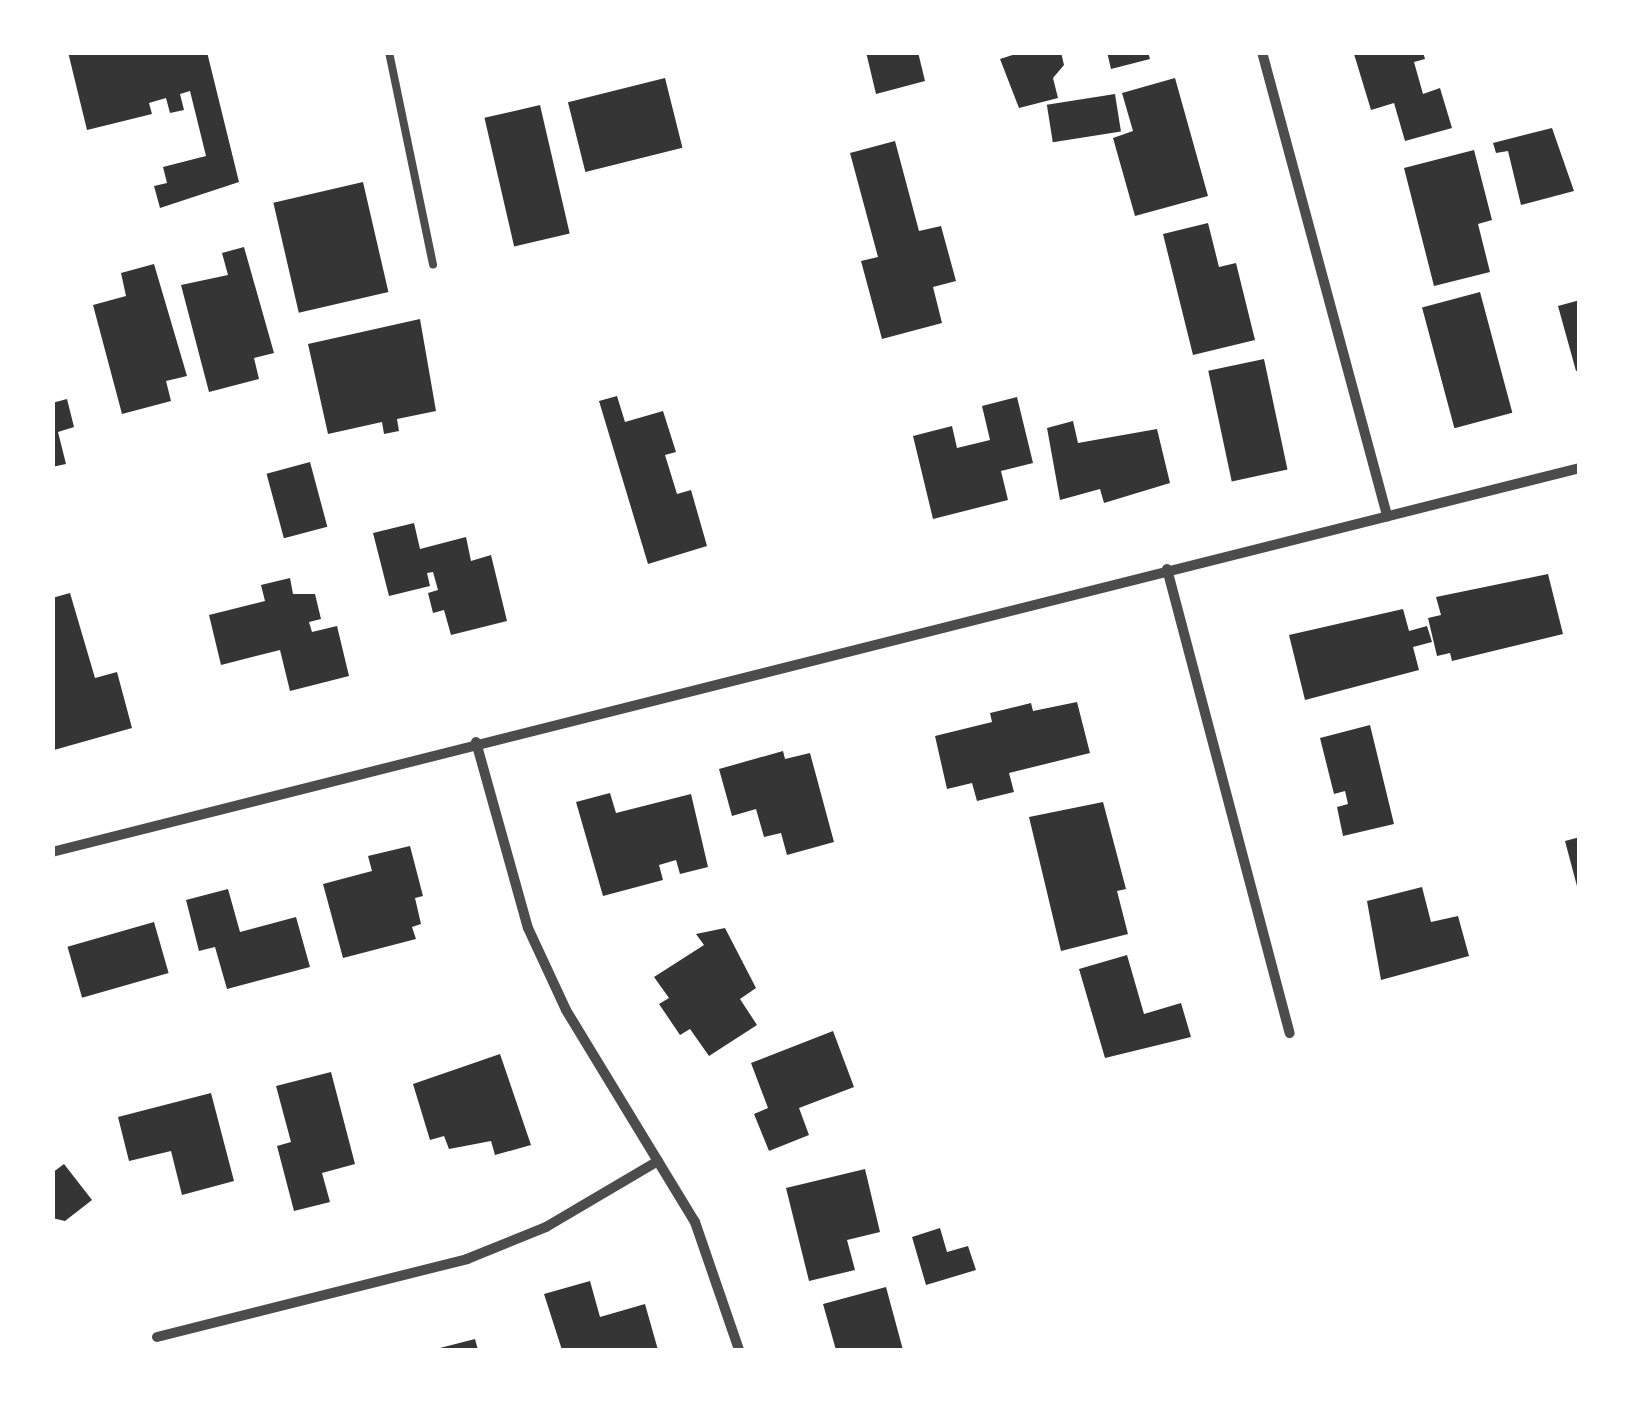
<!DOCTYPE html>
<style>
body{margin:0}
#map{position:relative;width:1632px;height:1403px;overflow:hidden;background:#fff;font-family:"Nunito Sans",sans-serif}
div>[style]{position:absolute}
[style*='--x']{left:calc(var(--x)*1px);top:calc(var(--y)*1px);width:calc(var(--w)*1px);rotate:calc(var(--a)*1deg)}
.building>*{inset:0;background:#353535;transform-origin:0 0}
.service>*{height:8px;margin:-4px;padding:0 4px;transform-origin:4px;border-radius:4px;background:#4c4c4c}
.minor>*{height:10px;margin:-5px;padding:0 5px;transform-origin:5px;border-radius:5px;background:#4c4c4c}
span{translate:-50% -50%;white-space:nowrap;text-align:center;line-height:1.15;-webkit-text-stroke:10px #fff;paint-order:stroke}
.frame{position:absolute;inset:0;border:55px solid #fff;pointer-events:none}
</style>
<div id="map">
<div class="building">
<i style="clip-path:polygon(68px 52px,207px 52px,239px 182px,160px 208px,154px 186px,167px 183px,163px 167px,206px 156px,190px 91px,180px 94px,184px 110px,170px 113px,166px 98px,149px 103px,152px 114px,87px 130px)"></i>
<i style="clip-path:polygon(866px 52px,918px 52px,925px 81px,876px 94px)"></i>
<i style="clip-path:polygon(1022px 52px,1061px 52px,1064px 65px,1053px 78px,1058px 98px,1019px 108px,1000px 59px)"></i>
<i style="clip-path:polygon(1107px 52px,1148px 52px,1150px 59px,1111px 69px)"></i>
<i style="clip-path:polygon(1423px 52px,1425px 59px,1414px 62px,1423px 94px,1440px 88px,1452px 128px,1405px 141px,1394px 103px,1371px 110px,1354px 54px)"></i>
<i style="left:665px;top:78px;width:72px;height:100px;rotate:76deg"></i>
<i style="clip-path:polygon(1175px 78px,1208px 196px,1135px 216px,1113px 138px,1133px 131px,1122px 93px)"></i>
<i style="left:1115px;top:94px;width:38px;height:69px;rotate:81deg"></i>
<i style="left:540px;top:105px;width:132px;height:57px;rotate:77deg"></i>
<i style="clip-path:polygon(1552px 128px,1574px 191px,1521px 205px,1508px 151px,1496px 153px,1493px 143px)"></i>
<i style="clip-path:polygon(895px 141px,919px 231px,941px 226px,956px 281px,933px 287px,942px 323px,882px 339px,861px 261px,878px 257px,850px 153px)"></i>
<i style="clip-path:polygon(1474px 150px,1492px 220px,1478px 224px,1490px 272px,1434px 286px,1404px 168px)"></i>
<i style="left:363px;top:182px;width:113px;height:92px;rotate:77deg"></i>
<i style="clip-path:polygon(1208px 223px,1219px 267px,1236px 263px,1255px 340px,1193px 355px,1163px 234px)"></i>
<i style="clip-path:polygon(244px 247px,274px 353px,254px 358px,259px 379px,209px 392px,181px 285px,228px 275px,222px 253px)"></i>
<i style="clip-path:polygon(154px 264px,187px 376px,166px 381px,171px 401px,122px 414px,93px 305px,126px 296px,121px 273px)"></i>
<i style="left:1480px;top:292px;width:125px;height:60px;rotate:75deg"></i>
<i style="clip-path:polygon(1580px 300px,1580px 370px,1576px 371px,1558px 306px)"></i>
<i style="clip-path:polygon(420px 319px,436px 411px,397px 419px,399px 431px,384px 434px,382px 422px,328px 434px,308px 344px)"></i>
<i style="left:1264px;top:359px;width:113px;height:57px;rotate:78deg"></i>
<i style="clip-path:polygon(617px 396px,625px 422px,663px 411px,676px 452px,665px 455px,677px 494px,691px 490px,707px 546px,648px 564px,599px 401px)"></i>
<i style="clip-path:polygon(1017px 397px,1033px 463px,1001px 471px,1008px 500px,933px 519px,913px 436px,952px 426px,957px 448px,990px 440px,982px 406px)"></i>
<i style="clip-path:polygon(67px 399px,74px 427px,58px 432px,66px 464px,52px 467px,52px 403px)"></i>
<i style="clip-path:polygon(1073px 421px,1078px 443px,1157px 429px,1170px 483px,1104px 503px,1100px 489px,1060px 500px,1047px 428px)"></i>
<i style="left:310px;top:462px;width:67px;height:45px;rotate:75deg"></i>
<i style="clip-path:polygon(414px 523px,420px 549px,466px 537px,471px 561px,491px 555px,507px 621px,451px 635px,444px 610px,433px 613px,428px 593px,438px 590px,433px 572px,427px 573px,430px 586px,389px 596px,373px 533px)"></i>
<i style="clip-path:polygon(1548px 574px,1563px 634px,1452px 661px,1450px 653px,1437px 656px,1428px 618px,1441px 615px,1436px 597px)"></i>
<i style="clip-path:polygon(290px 578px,293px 594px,315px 594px,321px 619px,309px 622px,312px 632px,337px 626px,349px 676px,290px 691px,280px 650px,221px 665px,209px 615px,265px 601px,261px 585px)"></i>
<i style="clip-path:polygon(70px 593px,95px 678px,117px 672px,132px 728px,54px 750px,52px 598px)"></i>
<i style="clip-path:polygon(1403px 609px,1409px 631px,1427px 626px,1432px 642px,1413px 647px,1419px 670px,1305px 700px,1289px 635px)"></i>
<i style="clip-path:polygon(1077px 702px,1090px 753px,1009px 773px,1014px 792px,977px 801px,972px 783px,947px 789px,935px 736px,992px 722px,990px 713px,1031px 703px,1033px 711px)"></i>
<i style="clip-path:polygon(1370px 725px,1394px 824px,1343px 836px,1337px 807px,1348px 804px,1345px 791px,1334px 794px,1320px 738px)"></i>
<i style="clip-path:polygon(783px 751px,785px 759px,810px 753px,834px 842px,787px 855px,781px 833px,764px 837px,756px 809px,732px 816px,719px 769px)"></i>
<i style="clip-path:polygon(610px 793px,616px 813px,691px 794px,708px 867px,680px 874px,676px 860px,659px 865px,663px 880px,603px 896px,576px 802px)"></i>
<i style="clip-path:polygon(1103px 802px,1126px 889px,1117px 891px,1128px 934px,1061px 951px,1029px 817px)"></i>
<i style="clip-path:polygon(1580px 837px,1580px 890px,1578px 890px,1565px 841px)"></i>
<i style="clip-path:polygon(410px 846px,423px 896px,415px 898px,421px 924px,412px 927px,416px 939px,343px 958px,323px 884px,372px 871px,368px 856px)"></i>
<i style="clip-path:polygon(1422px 887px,1431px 922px,1458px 916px,1469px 956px,1381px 980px,1367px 901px)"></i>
<i style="clip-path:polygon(228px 889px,240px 932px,296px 917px,310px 967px,227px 989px,215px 947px,199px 951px,186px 900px)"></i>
<i style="left:154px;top:922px;width:53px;height:90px;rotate:74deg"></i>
<i style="clip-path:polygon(725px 928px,756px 988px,740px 999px,757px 1025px,709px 1056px,690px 1029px,680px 1035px,659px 1004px,669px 998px,654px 977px,704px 945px,696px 934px)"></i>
<i style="clip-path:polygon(1127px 955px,1144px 1014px,1181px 1003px,1191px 1037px,1105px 1058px,1079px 969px)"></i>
<i style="clip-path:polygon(833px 1031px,854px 1087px,799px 1108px,809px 1135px,769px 1151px,754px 1114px,768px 1108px,751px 1063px)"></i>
<i style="clip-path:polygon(500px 1054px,531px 1145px,495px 1155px,491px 1141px,449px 1149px,444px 1136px,430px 1140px,413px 1084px)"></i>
<i style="clip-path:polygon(331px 1072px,355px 1164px,322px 1173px,330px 1202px,294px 1211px,277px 1146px,291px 1142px,276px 1086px)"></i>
<i style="clip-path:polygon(211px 1093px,234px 1181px,182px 1195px,171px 1151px,129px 1161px,118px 1117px)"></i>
<i style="clip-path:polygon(64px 1164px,92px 1200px,65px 1221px,52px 1218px,52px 1173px)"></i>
<i style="clip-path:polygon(865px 1169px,880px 1232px,847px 1240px,855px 1270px,809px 1281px,786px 1188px)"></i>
<i style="clip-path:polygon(940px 1228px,947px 1252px,968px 1246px,976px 1270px,926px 1285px,912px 1237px)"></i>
<i style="clip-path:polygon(590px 1281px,600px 1317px,645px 1304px,658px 1350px,562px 1350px,544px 1294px)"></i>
<i style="clip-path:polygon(886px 1287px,903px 1350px,836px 1350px,823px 1304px)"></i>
<i style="clip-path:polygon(475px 1339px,478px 1350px,437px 1350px,436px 1349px)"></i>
</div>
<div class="service">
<i style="--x:389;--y:52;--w:217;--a:78.3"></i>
</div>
<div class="minor">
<i style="--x:1262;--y:52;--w:481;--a:74.9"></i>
<i style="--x:1167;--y:569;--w:480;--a:75.2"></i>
<i style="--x:476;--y:742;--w:193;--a:74.4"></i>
<i style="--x:528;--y:928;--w:90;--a:65.1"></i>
<i style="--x:566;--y:1010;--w:248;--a:58.7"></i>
<i style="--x:695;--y:1222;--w:135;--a:71"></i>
<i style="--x:52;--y:852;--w:1576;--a:-14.11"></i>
<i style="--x:157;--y:1337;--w:320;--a:-14.1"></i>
<i style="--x:467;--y:1259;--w:85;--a:-22.1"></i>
<i style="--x:546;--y:1227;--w:130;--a:-30.5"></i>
</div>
<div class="frame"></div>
</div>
